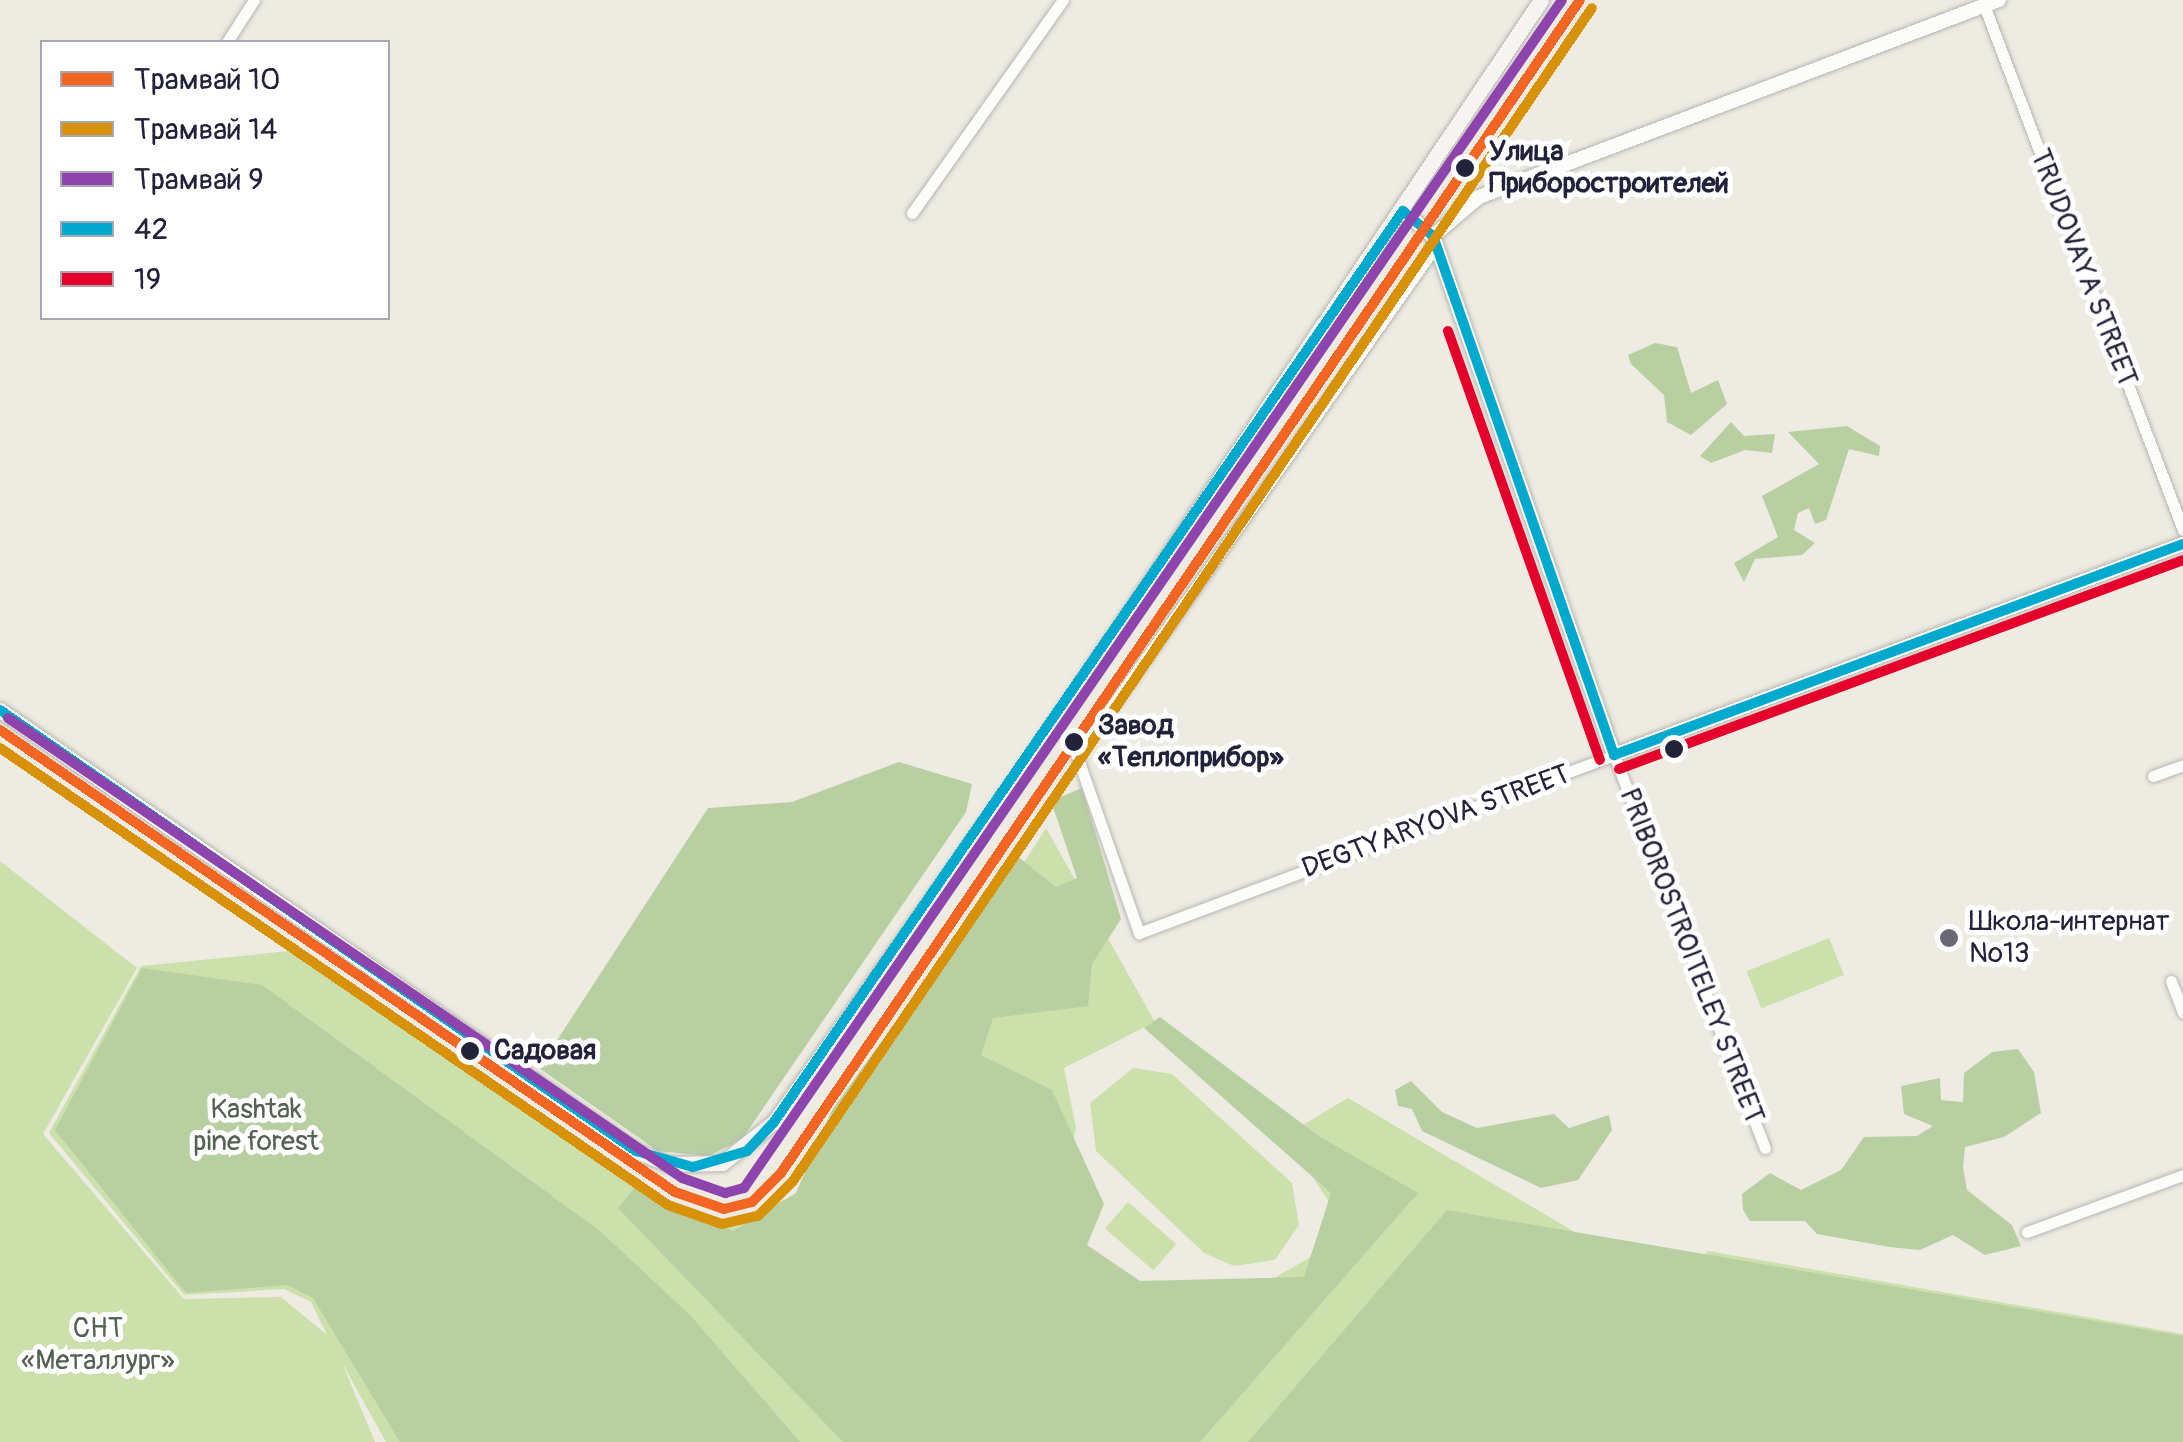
<!DOCTYPE html>
<meta charset="utf-8">
<style>
body{margin:0}
#map{position:relative;width:2183px;height:1442px;overflow:hidden;background:#eeece2;font-family:Pangolin,sans-serif}
div>[style]{position:absolute}
[style*='--x']{left:calc(var(--x)*1px);top:calc(var(--y)*1px);width:calc(var(--w)*1px);rotate:calc(var(--a)*1deg)}
.green>*{inset:0;background:#cce0ac;transform-origin:0 0}
.forest>*{inset:0;background:#b8cfa2}
.roads{filter:drop-shadow(0 0 2px #b7b6b2) drop-shadow(0 0 2px #b7b6b2)}
.minor>*{height:11px;margin:-5.5px;padding:0 5.5px;transform-origin:5.5px;border-radius:5.5px;background:#fcfcfb}
.tertiary>*{height:14px;margin:-7px;padding:0 7px;transform-origin:7px;border-radius:7px;background:#fcfcfb}
.secondary>*{height:15px;margin:-7.5px;padding:0 7.5px;transform-origin:7.5px;border-radius:7.5px;background:#f6f4f0}
.bus-1>*{height:10px;margin:-5px;padding:0 5px;transform-origin:5px;border-radius:5px;background:#00a9ce}
.bus-2>*{height:10px;margin:-5px;padding:0 5px;transform-origin:5px;border-radius:5px;background:#e4002b}
.tram-1>*{height:10px;margin:-5px;padding:0 5px;transform-origin:5px;border-radius:5px;background:#f26522}
.tram-2>*{height:10px;margin:-5px;padding:0 5px;transform-origin:5px;border-radius:5px;background:#d79209}
.tram-3>*{height:10px;margin:-5px;padding:0 5px;transform-origin:5px;border-radius:5px;background:#8e44ad}
.dots>*{width:28px;height:28px;translate:-50% -50%;box-sizing:border-box;border:5px solid #fff;border-radius:50%}
span{translate:-50% -50%;white-space:nowrap;text-align:center;line-height:1.15;-webkit-text-stroke:10px #fff;paint-order:stroke}
.stop-label{font-size:28px;color:#22223b;font-weight:700}
.left{translate:0 -50%;text-align:left}
.street-label{font-size:28px;color:#22223b}
.poi-label{font-size:28px;color:#22223b}
.park-label{font-size:28px;color:#546153}
.legend{position:absolute;left:40px;top:40px;width:350px;height:280px;box-sizing:border-box;background:#fff;border:2px solid #a7a7b1;margin:0;padding:12px 18px;list-style:none;font-size:30px;color:#22223b}
.legend li{display:flex;align-items:center;gap:20px;height:50px}
.legend b{width:50px;border:2px solid #a7a7b1}
</style>
<div id="map">
<div class="green">
<i style="clip-path:polygon(1046px 828px,1155px 1022px,1064px 1068px,1076px 1128px,1050px 1237px,1163px 1341px,1309px 1258px,1334px 1210px,1286px 1135px,1348px 1098px,1671px 1289px,1708px 1251px,2183px 1334px,2183px 1442px,386px 1442px,342px 1363px,375px 1442px,0 1442px,0 861px,137px 968px,43px 1134px,184px 1299px,281px 1297px,327px 1335px,311px 1302px,284px 1289px,184px 1295px,49px 1133px,141px 966px,290px 951px,666px 1200px,730px 1222px,818px 1186px)"></i>
<i style="left:1829px;top:938px;width:40px;height:89px;rotate:68deg"></i>
<i style="clip-path:polygon(1133px 1068px,1172px 1074px,1292px 1183px,1299px 1225px,1275px 1260px,1234px 1266px,1204px 1253px,1096px 1151px,1090px 1103px)"></i>
<i style="left:1128px;top:1202px;width:64px;height:35px;rotate:41deg"></i>
</div>
<div class="forest">
<i style="clip-path:polygon(1655px 343px,1677px 347px,1691px 393px,1718px 380px,1727px 404px,1691px 435px,1667px 422px,1664px 395px,1631px 364px,1628px 355px)"></i>
<i style="clip-path:polygon(1731px 422px,1744px 436px,1775px 434px,1772px 453px,1745px 450px,1711px 463px,1700px 456px)"></i>
<i style="clip-path:polygon(1847px 426px,1880px 446px,1879px 456px,1849px 449px,1826px 520px,1815px 524px,1809px 508px,1798px 513px,1794px 530px,1815px 543px,1802px 555px,1755px 559px,1744px 582px,1734px 563px,1778px 537px,1762px 496px,1819px 464px,1788px 432px)"></i>
<i style="clip-path:polygon(899px 762px,972px 784px,966px 812px,742px 1139px,709px 1156px,658px 1151px,539px 1068px,708px 808px,792px 802px)"></i>
<i style="clip-path:polygon(1082px 788px,1121px 919px,1092px 964px,1088px 1006px,993px 1018px,981px 1055px,1052px 1090px,1104px 1204px,1087px 1245px,1140px 1281px,1304px 1277px,1331px 1193px,1144px 1028px,1160px 1017px,1320px 1137px,1418px 1193px,1200px 1442px,843px 1442px,618px 1208px,635px 1187px,733px 1231px,796px 1193px,832px 1110px,1016px 855px,1056px 887px,1077px 878px,1051px 801px)"></i>
<i style="clip-path:polygon(142px 968px,262px 985px,600px 1231px,691px 1316px,800px 1442px,400px 1442px,313px 1298px,287px 1285px,186px 1293px,55px 1130px)"></i>
<i style="clip-path:polygon(2018px 1049px,2034px 1072px,2041px 1113px,2004px 1137px,1965px 1147px,1963px 1167px,1967px 1190px,2012px 1225px,2021px 1246px,1985px 1255px,1953px 1235px,1920px 1250px,1889px 1247px,1817px 1234px,1805px 1221px,1750px 1221px,1743px 1210px,1742px 1194px,1770px 1173px,1801px 1190px,1841px 1170px,1864px 1137px,1917px 1136px,1933px 1126px,1904px 1114px,1901px 1086px,1940px 1078px,1941px 1100px,1963px 1102px,1964px 1073px,1992px 1052px)"></i>
<i style="clip-path:polygon(1411px 1081px,1442px 1112px,1477px 1128px,1554px 1114px,1569px 1128px,1609px 1115px,1612px 1130px,1578px 1180px,1541px 1188px,1422px 1131px,1412px 1109px,1398px 1106px,1395px 1090px)"></i>
<i style="clip-path:polygon(1447px 1210px,2183px 1336px,2183px 1442px,1248px 1442px)"></i>
</div>
<div class="roads">
<div class="minor">
<i style="--x:1984;--y:5;--w:561;--a:69.24"></i>
<i style="--x:227;--y:42;--w:50;--a:-57.3"></i>
<i style="--x:912;--y:213;--w:261;--a:-54.7"></i>
<i style="--x:1435;--y:247;--w:622;--a:125.12"></i>
<i style="--x:1077;--y:756;--w:188;--a:70.7"></i>
<i style="--x:1139;--y:933;--w:507;--a:-20.54"></i>
<i style="--x:1614;--y:755;--w:421;--a:69"></i>
<i style="--x:2153;--y:776;--w:32;--a:-20"></i>
<i style="--x:2171;--y:981;--w:34;--a:69"></i>
<i style="--x:2027;--y:1232;--w:166;--a:-20.1"></i>
</div>
<div class="tertiary">
<i style="--x:1403;--y:211;--w:39;--a:40"></i>
<i style="--x:1433;--y:236;--w:550;--a:70.77"></i>
<i style="--x:1614;--y:755;--w:607;--a:-20.35"></i>
<i style="--x:1433;--y:236;--w:60;--a:-40.3"></i>
<i style="--x:1479;--y:197;--w:556;--a:-20.75"></i>
</div>
<div class="secondary">
<i style="--x:0;--y:710;--w:774;--a:34.74"></i>
<i style="--x:636;--y:1151;--w:35;--a:22"></i>
<i style="--x:669;--y:1164;--w:53;--a:-1.1"></i>
<i style="--x:722;--y:1163;--w:66;--a:-38.3"></i>
<i style="--x:774;--y:1122;--w:434;--a:-54.7"></i>
<i style="--x:1025;--y:768;--w:925;--a:-56.1"></i>
</div>
</div>
<div class="bus-1">
<i style="--x:0;--y:710;--w:774;--a:34.74"></i>
<i style="--x:636;--y:1151;--w:59;--a:15.7"></i>
<i style="--x:693;--y:1167;--w:56;--a:-16.5"></i>
<i style="--x:747;--y:1151;--w:40;--a:-47"></i>
<i style="--x:774;--y:1122;--w:1107;--a:-55.38"></i>
<i style="--x:1403;--y:211;--w:39;--a:40"></i>
<i style="--x:1433;--y:236;--w:550;--a:70.77"></i>
<i style="--x:1614;--y:755;--w:607;--a:-20.35"></i>
</div>
<div class="bus-2">
<i style="--x:1448;--y:331;--w:455;--a:70.5"></i>
<i style="--x:1619;--y:769;--w:601;--a:-20.33"></i>
</div>
<div class="tram-1">
<i style="--x:0;--y:730;--w:818;--a:34.39"></i>
<i style="--x:675;--y:1192;--w:52;--a:19.1"></i>
<i style="--x:724;--y:1209;--w:29;--a:-14"></i>
<i style="--x:752;--y:1202;--w:41;--a:-45"></i>
<i style="--x:781;--y:1173;--w:1419;--a:-55.74"></i>
</div>
<div class="tram-2">
<i style="--x:0;--y:748;--w:809;--a:34.38"></i>
<i style="--x:668;--y:1205;--w:57;--a:19.4"></i>
<i style="--x:722;--y:1224;--w:37;--a:-13"></i>
<i style="--x:758;--y:1216;--w:49;--a:-45"></i>
<i style="--x:793;--y:1181;--w:1419;--a:-55.74"></i>
</div>
<div class="tram-3">
<i style="--x:8;--y:718;--w:816;--a:34.31"></i>
<i style="--x:682;--y:1178;--w:46;--a:19.2"></i>
<i style="--x:725;--y:1193;--w:20;--a:-15"></i>
<i style="--x:744;--y:1188;--w:1442;--a:-55.45"></i>
</div>
<div class="dots">
<i style="left:1465px;top:168px;background:#22223b"></i>
<i style="left:1074px;top:742px;background:#22223b"></i>
<i style="left:1674px;top:749px;background:#22223b"></i>
<i style="left:1949px;top:938px;background:#696975"></i>
<i style="left:470px;top:1051px;background:#22223b"></i>
</div>
<div class="stop-label">
<span class="left" style="left:1489px;top:168px">Улица<br>Приборостроителей</span>
<span class="left" style="left:1098px;top:742px">Завод<br>«Теплоприбор»</span>
<span class="left" style="left:494px;top:1051px">Садовая</span>
</div>
<div class="street-label">
<span style="left:2083px;top:268px;rotate:69deg">TRUDOVAYA STREET</span>
<span style="left:1436px;top:822px;rotate:-20deg">DEGTYARYOVA STREET</span>
<span style="left:1691px;top:956px;rotate:69deg">PRIBOROSTROITELEY STREET</span>
</div>
<div class="poi-label">
<span class="left" style="left:1969px;top:938px">Школа-интернат<br>№13</span>
</div>
<div class="park-label">
<span style="left:256px;top:1126px">Kashtak<br>pine forest</span>
<span style="left:98px;top:1345px">СНТ<br>«Металлург»</span>
</div>
<ul class="legend">
<li><b style="height:12px;background:#f26522"></b>Трамвай 10</li>
<li><b style="height:12px;background:#d79209"></b>Трамвай 14</li>
<li><b style="height:12px;background:#8e44ad"></b>Трамвай 9</li>
<li><b style="height:12px;background:#00a9ce"></b>42</li>
<li><b style="height:12px;background:#e4002b"></b>19</li>
</ul>
</div>
